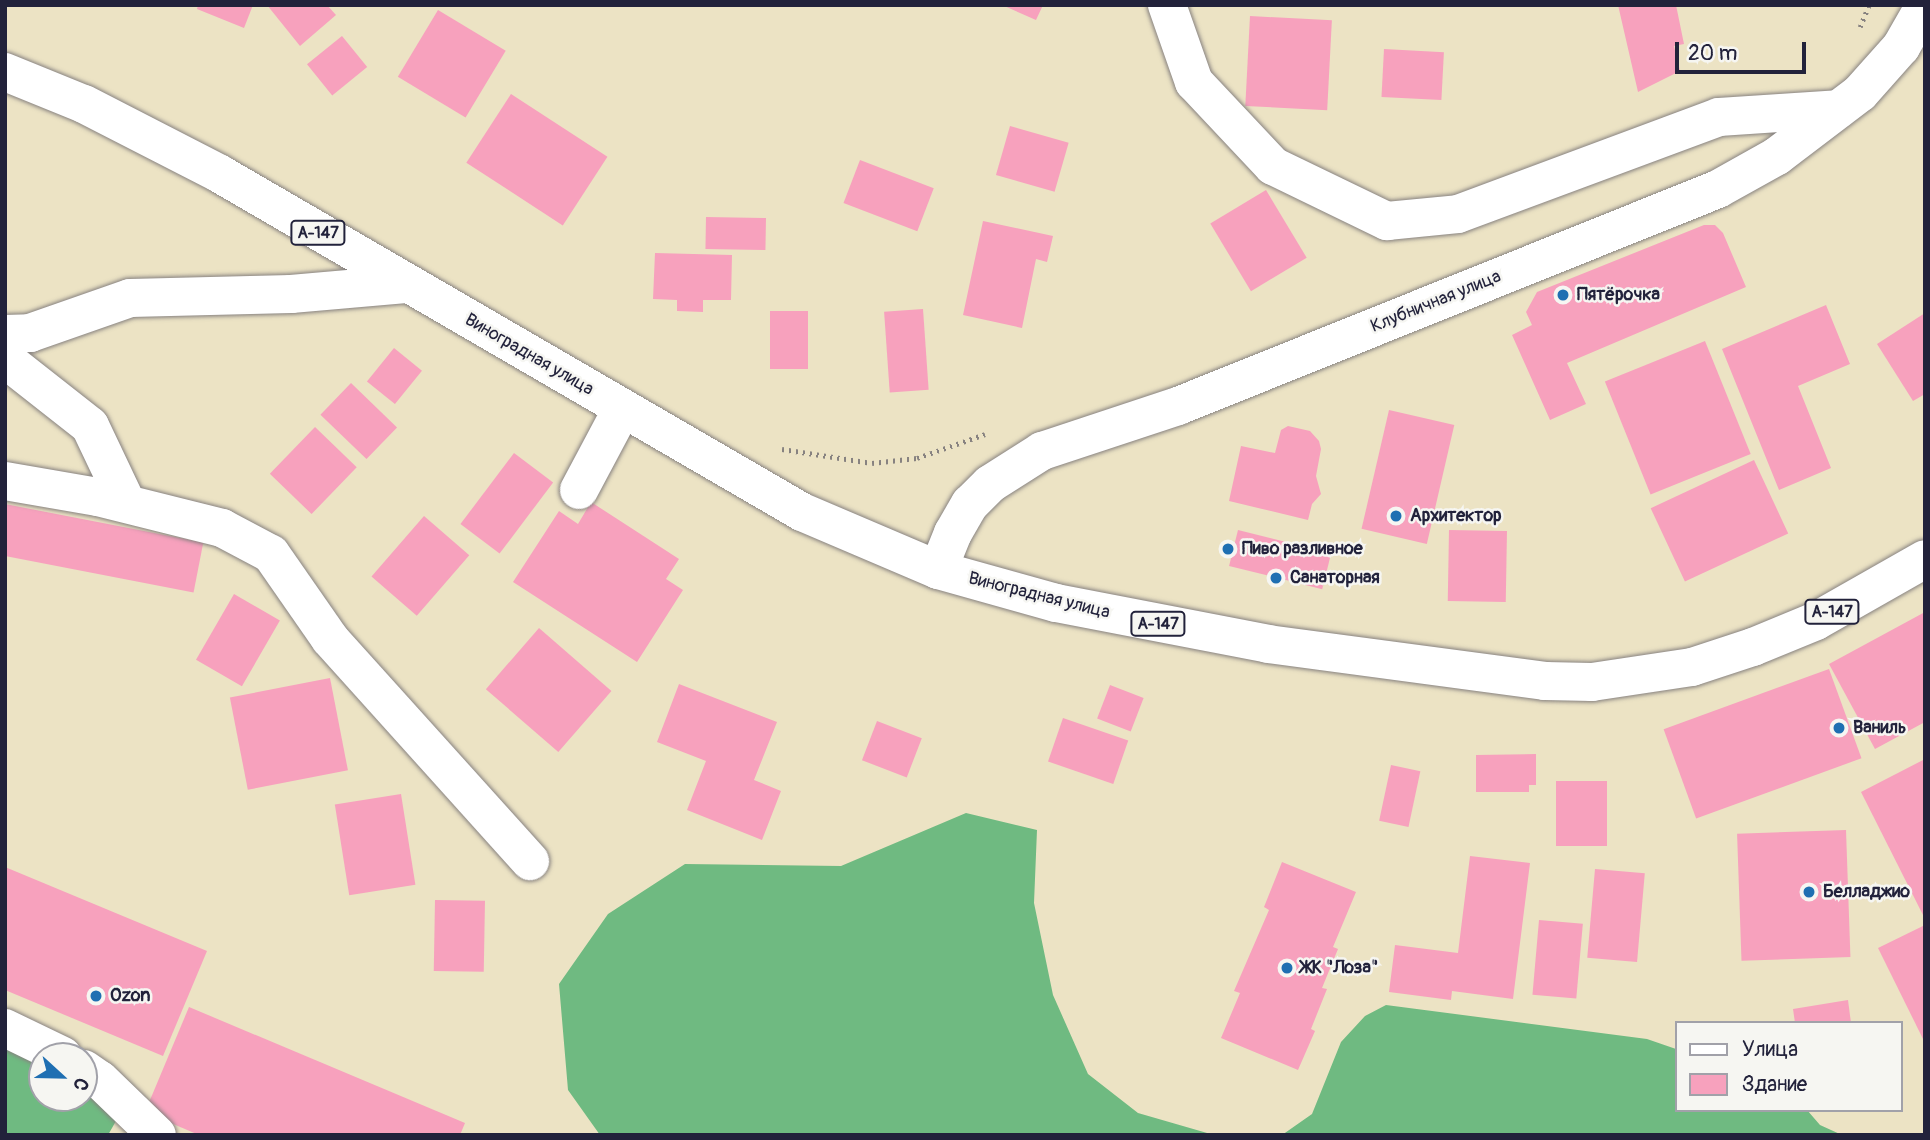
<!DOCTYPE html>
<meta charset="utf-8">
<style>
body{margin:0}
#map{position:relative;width:1930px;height:1140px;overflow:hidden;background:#ece3c4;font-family:Pangolin,sans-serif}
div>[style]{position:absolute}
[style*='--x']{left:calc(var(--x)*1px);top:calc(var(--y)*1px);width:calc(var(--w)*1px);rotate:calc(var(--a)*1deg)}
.forest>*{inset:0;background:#6fba81}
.building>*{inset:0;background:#f7a1bd;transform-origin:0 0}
.path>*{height:4.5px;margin-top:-2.25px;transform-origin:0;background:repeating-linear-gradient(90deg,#878280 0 2px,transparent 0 7px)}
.roads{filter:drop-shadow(0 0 2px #878280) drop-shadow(0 0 2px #878280)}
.minor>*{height:38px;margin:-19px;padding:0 19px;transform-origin:19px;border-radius:19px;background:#fff}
.major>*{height:38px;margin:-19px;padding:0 19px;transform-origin:19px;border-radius:19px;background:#fff}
.dots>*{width:19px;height:19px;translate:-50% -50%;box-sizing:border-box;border:4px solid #f6f6f2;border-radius:50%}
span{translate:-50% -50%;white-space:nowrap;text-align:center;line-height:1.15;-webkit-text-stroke:5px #f6f6f2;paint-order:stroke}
.shield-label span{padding:2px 5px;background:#f6f6f2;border:2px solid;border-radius:5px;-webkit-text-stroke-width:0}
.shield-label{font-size:16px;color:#22223b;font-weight:700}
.poi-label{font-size:18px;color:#22223b;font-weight:700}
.left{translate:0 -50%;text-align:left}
.street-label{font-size:18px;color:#22223b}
.frame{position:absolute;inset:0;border:7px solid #22223b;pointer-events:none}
.legend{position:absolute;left:1675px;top:1021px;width:228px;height:91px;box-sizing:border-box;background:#f6f6f2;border:2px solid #a1a1a9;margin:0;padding:9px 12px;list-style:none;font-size:21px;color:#22223b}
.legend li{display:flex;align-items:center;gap:14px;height:35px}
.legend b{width:35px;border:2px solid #a1a1a9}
.north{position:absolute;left:28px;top:1042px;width:70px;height:70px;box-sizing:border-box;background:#f6f6f2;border:2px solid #a1a1a9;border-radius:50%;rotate:112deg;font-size:19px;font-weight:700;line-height:28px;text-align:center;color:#22223b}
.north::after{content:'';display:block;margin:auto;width:24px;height:32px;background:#1f6fb2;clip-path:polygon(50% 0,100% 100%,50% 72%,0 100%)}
.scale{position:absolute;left:1675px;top:42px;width:131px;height:32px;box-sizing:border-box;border:4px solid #22223b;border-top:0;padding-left:9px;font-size:21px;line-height:24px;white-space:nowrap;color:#22223b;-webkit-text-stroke:5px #f6f6f2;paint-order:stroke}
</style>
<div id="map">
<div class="forest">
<i style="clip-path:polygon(966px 813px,1037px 830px,1034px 903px,1053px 995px,1088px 1074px,1138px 1113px,1214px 1135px,600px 1135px,568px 1090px,559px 984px,608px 914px,685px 864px,841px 866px)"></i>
<i style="clip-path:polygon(1386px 1005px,1647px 1039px,1676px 1049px,1676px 1110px,1807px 1110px,1820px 1125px,1842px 1135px,1282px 1135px,1312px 1114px,1341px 1042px,1365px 1016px)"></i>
<i style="clip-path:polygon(5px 1048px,42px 1065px,42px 1098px,84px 1098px,84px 1090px,120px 1114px,108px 1135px,5px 1135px)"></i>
</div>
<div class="building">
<i style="clip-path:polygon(198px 5px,253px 5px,244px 28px,197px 9px)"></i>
<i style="clip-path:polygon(267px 5px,327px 5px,336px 15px,300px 46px)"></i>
<i style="clip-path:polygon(1002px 5px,1043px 5px,1036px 20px)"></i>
<i style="clip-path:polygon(1618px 5px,1676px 5px,1684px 44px,1674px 46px,1680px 71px,1638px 92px)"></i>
<i style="left:438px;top:10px;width:79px;height:78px;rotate:31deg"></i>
<i style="left:1250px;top:16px;width:82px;height:90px;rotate:3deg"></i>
<i style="left:342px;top:36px;width:40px;height:45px;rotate:51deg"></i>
<i style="left:1384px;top:49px;width:60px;height:48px;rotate:3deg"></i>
<i style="left:511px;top:94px;width:115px;height:82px;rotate:33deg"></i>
<i style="left:1010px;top:126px;width:61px;height:51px;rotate:16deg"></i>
<i style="left:860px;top:160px;width:79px;height:46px;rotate:21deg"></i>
<i style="left:1266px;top:190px;width:79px;height:65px;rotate:59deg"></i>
<i style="left:706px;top:217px;width:60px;height:32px;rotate:1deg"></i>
<i style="clip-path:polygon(983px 221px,1053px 236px,1047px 262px,1036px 259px,1022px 328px,963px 315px)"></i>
<i style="clip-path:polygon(1704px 225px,1715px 225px,1723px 233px,1746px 287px,1567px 363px,1586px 404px,1550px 420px,1512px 335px,1532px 325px,1526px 312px,1537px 292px)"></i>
<i style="clip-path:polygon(655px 253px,732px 255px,731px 300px,703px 300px,703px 312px,677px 311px,677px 300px,653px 299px)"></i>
<i style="clip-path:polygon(1826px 305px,1850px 364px,1798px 386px,1831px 468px,1779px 490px,1722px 349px)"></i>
<i style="left:923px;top:309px;width:81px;height:39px;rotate:86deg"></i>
<i style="left:770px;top:311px;width:38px;height:58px"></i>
<i style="clip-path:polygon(1925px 313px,1925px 394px,1913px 401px,1877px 344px)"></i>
<i style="left:1705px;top:341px;width:122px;height:108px;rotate:68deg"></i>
<i style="left:394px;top:348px;width:36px;height:43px;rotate:39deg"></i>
<i style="left:351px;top:383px;width:64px;height:44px;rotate:44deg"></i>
<i style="left:1389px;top:410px;width:67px;height:122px;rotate:13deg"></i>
<i style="clip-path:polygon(1288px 426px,1310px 431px,1319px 441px,1321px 449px,1316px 476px,1321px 494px,1312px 504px,1308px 520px,1229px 501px,1241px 446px,1275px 453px,1281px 430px)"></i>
<i style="left:315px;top:427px;width:58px;height:65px;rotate:44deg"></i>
<i style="left:514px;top:453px;width:49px;height:89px;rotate:37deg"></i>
<i style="left:1754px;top:460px;width:81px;height:114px;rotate:65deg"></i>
<i style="clip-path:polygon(591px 502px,679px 559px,666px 579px,683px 590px,637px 662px,513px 582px,559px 511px,578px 524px)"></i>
<i style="left:5px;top:504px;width:202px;height:51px;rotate:11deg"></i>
<i style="left:424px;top:516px;width:60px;height:80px;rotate:41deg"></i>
<i style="left:1238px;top:530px;width:96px;height:37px;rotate:14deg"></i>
<i style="left:1449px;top:530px;width:58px;height:71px;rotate:1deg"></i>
<i style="left:234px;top:594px;width:53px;height:76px;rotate:30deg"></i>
<i style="clip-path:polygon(1925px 612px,1925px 722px,1875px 749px,1829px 664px)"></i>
<i style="left:539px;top:628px;width:96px;height:81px;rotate:41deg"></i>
<i style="left:1829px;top:669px;width:95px;height:176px;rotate:70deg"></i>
<i style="left:330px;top:678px;width:94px;height:102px;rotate:79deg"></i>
<i style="clip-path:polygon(679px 684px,777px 722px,754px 780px,781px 791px,762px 840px,687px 810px,706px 761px,657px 742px)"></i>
<i style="left:1110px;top:685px;width:36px;height:36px;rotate:21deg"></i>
<i style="left:1063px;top:718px;width:69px;height:46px;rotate:19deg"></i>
<i style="left:877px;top:721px;width:48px;height:42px;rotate:21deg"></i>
<i style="clip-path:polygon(1536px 754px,1536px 785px,1529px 785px,1529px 792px,1476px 792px,1476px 755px)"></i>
<i style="clip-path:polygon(1925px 759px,1925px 919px,1861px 792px)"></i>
<i style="left:1391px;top:765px;width:30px;height:57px;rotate:12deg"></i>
<i style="left:1556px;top:781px;width:51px;height:65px"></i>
<i style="left:401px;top:794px;width:92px;height:67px;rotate:81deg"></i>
<i style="left:1846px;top:830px;width:127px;height:109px;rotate:88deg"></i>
<i style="clip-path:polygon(1470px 856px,1530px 863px,1513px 999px,1452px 991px,1451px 1000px,1389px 992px,1395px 945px,1458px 953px)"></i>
<i style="clip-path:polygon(1282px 862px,1356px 892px,1333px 947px,1338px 949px,1322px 988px,1327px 989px,1311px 1029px,1315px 1031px,1298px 1070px,1221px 1038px,1240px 993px,1234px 991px,1269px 910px,1264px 907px)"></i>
<i style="clip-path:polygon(5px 867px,207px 951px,163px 1056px,5px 990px)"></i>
<i style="left:1595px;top:869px;width:50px;height:89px;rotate:5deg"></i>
<i style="left:435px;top:900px;width:50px;height:71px;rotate:1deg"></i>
<i style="left:1539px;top:920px;width:44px;height:75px;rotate:5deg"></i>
<i style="clip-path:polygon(1925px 925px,1925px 1043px,1878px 948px)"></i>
<i style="clip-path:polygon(1848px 1000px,1851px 1023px,1795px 1023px,1793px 1009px)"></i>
<i style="clip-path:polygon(189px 1007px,465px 1123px,460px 1135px,199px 1135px,145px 1112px)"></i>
</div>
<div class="path">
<i style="--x:1860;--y:27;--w:24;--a:-68"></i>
<i style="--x:782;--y:449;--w:91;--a:8.8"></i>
<i style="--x:872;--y:463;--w:45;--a:-6.3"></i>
<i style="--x:917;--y:458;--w:72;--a:-19.4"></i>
</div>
<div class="roads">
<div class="minor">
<i style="--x:1167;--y:5;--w:82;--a:70.7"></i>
<i style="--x:1194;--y:82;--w:115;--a:46.8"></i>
<i style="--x:1273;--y:166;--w:127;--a:25.8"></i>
<i style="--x:1387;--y:221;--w:71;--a:-5.6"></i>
<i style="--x:1458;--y:214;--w:278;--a:-20.4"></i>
<i style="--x:1719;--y:117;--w:119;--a:-3.8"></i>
<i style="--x:5;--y:334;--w:25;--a:-2"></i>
<i style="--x:30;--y:333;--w:106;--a:-19.3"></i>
<i style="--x:130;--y:298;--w:161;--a:-1.4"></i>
<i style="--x:291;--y:294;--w:115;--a:-5"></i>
<i style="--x:5;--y:359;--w:108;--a:38.2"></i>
<i style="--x:90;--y:426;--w:86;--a:64.6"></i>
<i style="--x:5;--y:481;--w:94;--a:9.8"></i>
<i style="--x:98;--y:497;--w:128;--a:14"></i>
<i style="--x:222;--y:528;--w:55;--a:28"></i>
<i style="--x:271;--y:554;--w:103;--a:55.2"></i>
<i style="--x:330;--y:639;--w:299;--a:48"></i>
<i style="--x:579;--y:490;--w:92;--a:-62"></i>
<i style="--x:938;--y:570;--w:40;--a:-68"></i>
<i style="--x:953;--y:533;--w:34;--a:-60"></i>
<i style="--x:970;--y:504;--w:28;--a:-45"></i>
<i style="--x:990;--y:484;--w:62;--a:-32.4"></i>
<i style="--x:1042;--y:451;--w:143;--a:-18.3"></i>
<i style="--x:1178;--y:406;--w:582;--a:-21.89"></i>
<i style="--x:1718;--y:189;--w:68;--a:-29.2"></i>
<i style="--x:1777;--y:156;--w:104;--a:-37.2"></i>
<i style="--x:1860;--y:93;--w:62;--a:-48.3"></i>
<i style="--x:1901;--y:47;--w:48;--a:-60.3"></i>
<i style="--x:5;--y:1028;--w:64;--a:25.8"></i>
<i style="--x:84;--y:1069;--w:19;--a:35"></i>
<i style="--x:100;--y:1080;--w:79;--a:44"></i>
</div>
<div class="major">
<i style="--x:5;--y:72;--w:85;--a:22.1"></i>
<i style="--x:84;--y:104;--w:153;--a:27.2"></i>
<i style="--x:220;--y:174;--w:673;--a:30.15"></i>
<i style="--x:802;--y:512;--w:148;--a:23.1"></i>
<i style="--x:938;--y:570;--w:123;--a:15.6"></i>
<i style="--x:1056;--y:603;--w:216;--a:10.9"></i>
<i style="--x:1268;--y:644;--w:279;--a:7.6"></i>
<i style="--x:1545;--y:681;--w:47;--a:1.2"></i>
<i style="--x:1592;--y:682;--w:101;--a:-8.5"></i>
<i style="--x:1692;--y:667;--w:64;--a:-18.2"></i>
<i style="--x:1753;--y:647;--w:68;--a:-22.4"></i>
<i style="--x:1816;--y:621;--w:125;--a:-29.6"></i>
</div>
</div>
<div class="dots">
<i style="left:1563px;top:295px;background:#1f6fb2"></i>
<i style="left:1396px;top:516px;background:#1f6fb2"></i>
<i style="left:1228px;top:549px;background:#1f6fb2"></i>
<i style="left:1276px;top:578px;background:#1f6fb2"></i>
<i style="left:1839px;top:728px;background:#1f6fb2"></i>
<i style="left:1809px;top:892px;background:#1f6fb2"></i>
<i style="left:1287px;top:968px;background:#1f6fb2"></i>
<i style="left:96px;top:996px;background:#1f6fb2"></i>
</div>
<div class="shield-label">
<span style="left:318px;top:233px">А-147</span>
<span style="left:1832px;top:612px">А-147</span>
<span style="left:1158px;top:624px">А-147</span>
</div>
<div class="poi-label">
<span class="left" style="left:1577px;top:295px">Пятёрочка</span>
<span class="left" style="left:1410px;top:516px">Архитектор</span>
<span class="left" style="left:1242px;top:549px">Пиво разливное</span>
<span class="left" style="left:1290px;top:578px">Санаторная</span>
<span class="left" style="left:1853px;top:728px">Ваниль</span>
<span class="left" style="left:1823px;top:892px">Белладжио</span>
<span class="left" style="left:1301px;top:968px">ЖК "Лоза"</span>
<span class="left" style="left:110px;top:996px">Ozon</span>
</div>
<div class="street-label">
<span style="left:1436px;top:302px;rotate:-22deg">Клубничная улица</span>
<span style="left:529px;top:355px;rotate:30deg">Виноградная улица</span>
<span style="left:1039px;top:596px;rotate:14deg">Виноградная улица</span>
</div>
<div class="frame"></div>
<ul class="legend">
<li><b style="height:9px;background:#fff"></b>Улица</li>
<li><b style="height:19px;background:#f7a1bd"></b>Здание</li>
</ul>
<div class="north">С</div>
<div class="scale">20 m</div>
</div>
